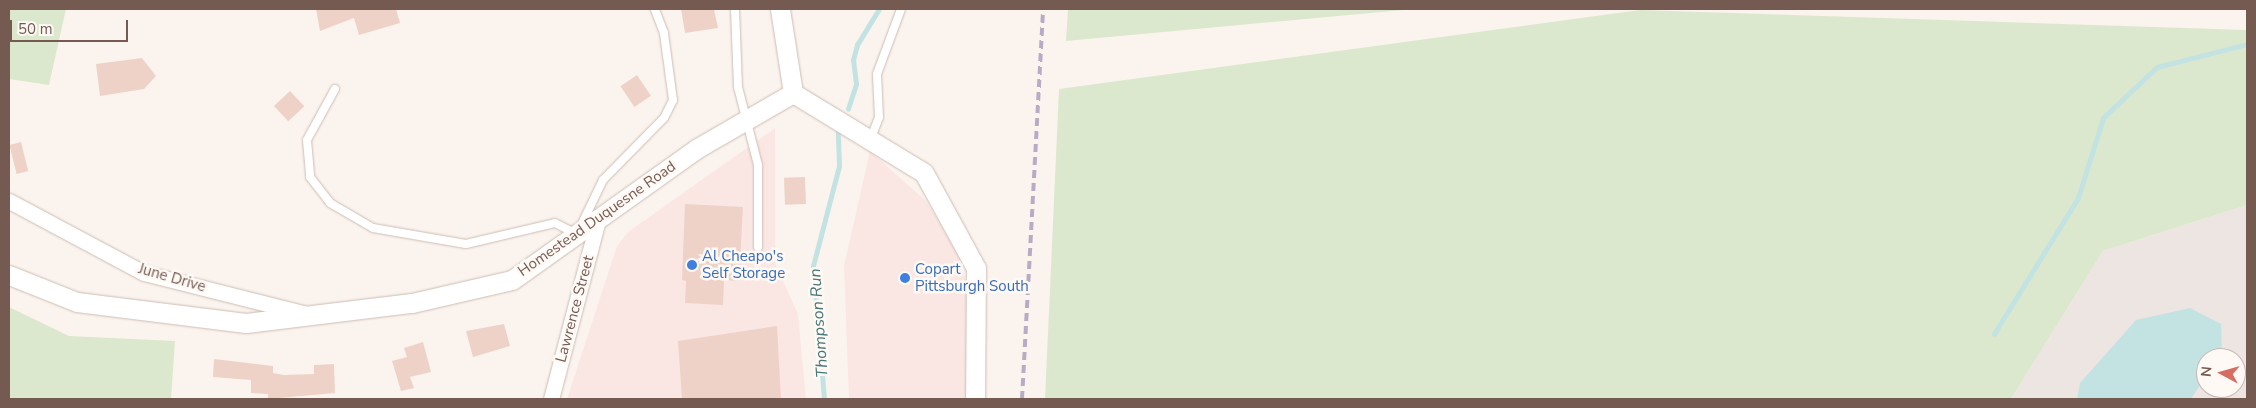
<!DOCTYPE html>
<style>
body{margin:0}
#map{position:relative;width:2256px;height:408px;overflow:hidden;background:#fbf4ee;font-family:"Nunito Sans",sans-serif}
div>[style]{position:absolute}
[style*='--x']{left:calc(var(--x)*1px);top:calc(var(--y)*1px);width:calc(var(--w)*1px);rotate:calc(var(--a)*1deg)}
.commercial>*{inset:0;background:#fae7e3}
.industrial>*{inset:0;background:#ece5e2}
.green>*{inset:0;background:#dce8cd}
.water>*{inset:0;background:#c3e3e3}
.stream>*{height:4.5px;margin:-2.25px;padding:0 2.25px;transform-origin:2.25px;border-radius:2.25px;background:#c3e3e3}
.building>*{inset:0;background:#eed2c8;transform-origin:0 0}
.roads{filter:drop-shadow(0 0 1px #cdbcb4) drop-shadow(0 0 1px #cdbcb4)}
.service>*{height:8px;margin:-4px;padding:0 4px;transform-origin:4px;border-radius:4px;background:#fff}
.minor>*{height:15px;margin:-7.5px;padding:0 7.5px;transform-origin:7.5px;border-radius:7.5px;background:#fff}
.tertiary>*{height:19px;margin:-9.5px;padding:0 9.5px;transform-origin:9.5px;border-radius:9.5px;background:#fff}
.rail>*{height:4px;margin-top:-2px;transform-origin:0;background:repeating-linear-gradient(90deg,#b6acc5 0 8px,transparent 0 13px)}
.dots>*{width:14px;height:14px;translate:-50% -50%;box-sizing:border-box;border:2px solid #fef9f4;border-radius:50%}
span{translate:-50% -50%;white-space:nowrap;text-align:center;line-height:1.15;-webkit-text-stroke:5px #fef9f4;paint-order:stroke}
.street-label{font-size:15px;color:#755a52}
.shop-label{font-size:15px;color:#366cbe}
.left{translate:0 -50%;text-align:left}
.water-label{font-size:16px;color:#467677;font-style:italic}
.frame{position:absolute;inset:0;border:10px solid #755a52;pointer-events:none}
.north{position:absolute;left:2196px;top:348px;width:50px;height:50px;box-sizing:border-box;background:#fef9f4;border:1px solid #c7b9b3;border-radius:50%;rotate:276deg;font-size:14px;font-weight:700;line-height:20px;text-align:center;color:#755a52}
.north::after{content:'';display:block;margin:auto;width:18px;height:22px;background:#d66c62;clip-path:polygon(50% 0,100% 100%,50% 72%,0 100%)}
.scale{position:absolute;left:10px;top:20px;width:118px;height:22px;box-sizing:border-box;border:2px solid #755a52;border-top:0;padding-left:6px;font-size:15px;line-height:18px;white-space:nowrap;color:#755a52;-webkit-text-stroke:4px #fef9f4;paint-order:stroke}
</style>
<div id="map">
<div class="commercial">
<i style="clip-path:polygon(775px 128px,775px 263px,798px 314px,806px 399px,567px 399px,617px 246px,628px 232px)"></i>
<i style="clip-path:polygon(870px 151px,926px 201px,958px 252px,968px 290px,968px 399px,849px 399px,844px 266px)"></i>
</div>
<div class="industrial">
<i style="clip-path:polygon(evenodd,2247px 205px,2247px 399px,2011px 399px,2103px 251px,2247px 205px,2206px 358px,2236px 358px,2236px 388px,2206px 388px,2206px 358px)"></i>
</div>
<div class="green">
<i style="clip-path:polygon(9px 9px,66px 9px,49px 85px,9px 79px)"></i>
<i style="clip-path:polygon(1068px 9px,1414px 9px,1066px 41px)"></i>
<i style="clip-path:polygon(1640px 10px,2247px 30px,2247px 205px,2103px 251px,2011px 399px,1045px 399px,1059px 89px)"></i>
<i style="clip-path:polygon(9px 307px,69px 336px,175px 341px,171px 399px,9px 399px)"></i>
</div>
<div class="water">
<i style="clip-path:polygon(2190px 308px,2221px 324px,2222px 351px,2218px 358px,2206px 358px,2206px 376px,2191px 399px,2077px 399px,2080px 383px,2136px 320px)"></i>
</div>
<div class="stream">
<i style="--x:848;--y:109;--w:26;--a:-72"></i>
<i style="--x:856;--y:84;--w:24;--a:-97"></i>
<i style="--x:853;--y:60;--w:16;--a:-75"></i>
<i style="--x:857;--y:45;--w:42;--a:-58.6"></i>
<i style="--x:1994;--y:334;--w:160;--a:-58.3"></i>
<i style="--x:2078;--y:198;--w:84;--a:-72.6"></i>
<i style="--x:2103;--y:118;--w:74;--a:-43.4"></i>
<i style="--x:2157;--y:67;--w:93;--a:-14.3"></i>
<i style="--x:824;--y:399;--w:133;--a:-94.7"></i>
<i style="--x:813;--y:266;--w:103;--a:-75.4"></i>
<i style="--x:839;--y:166;--w:37;--a:-92"></i>
</div>
<div class="building">
<i style="clip-path:polygon(316px 9px,396px 9px,400px 23px,359px 35px,354px 18px,320px 31px)"></i>
<i style="clip-path:polygon(681px 9px,714px 9px,718px 28px,685px 33px)"></i>
<i style="clip-path:polygon(142px 58px,156px 76px,144px 89px,100px 96px,96px 64px)"></i>
<i style="left:637px;top:75px;width:25px;height:20px;rotate:56deg"></i>
<i style="left:290px;top:91px;width:21px;height:22px;rotate:47deg"></i>
<i style="left:21px;top:142px;width:30px;height:12px;rotate:76deg"></i>
<i style="left:805px;top:177px;width:27px;height:21px;rotate:88deg"></i>
<i style="clip-path:polygon(685px 204px,743px 207px,739px 281px,724px 280px,723px 305px,685px 303px,686px 281px,682px 280px)"></i>
<i style="clip-path:polygon(504px 324px,510px 346px,473px 357px,466px 331px)"></i>
<i style="clip-path:polygon(777px 326px,781px 399px,682px 399px,678px 341px)"></i>
<i style="clip-path:polygon(423px 342px,431px 372px,410px 377px,414px 388px,401px 391px,392px 361px,407px 357px,404px 348px)"></i>
<i style="clip-path:polygon(214px 359px,273px 366px,273px 373px,284px 375px,314px 374px,314px 365px,334px 364px,335px 393px,268px 399px,268px 394px,251px 393px,251px 380px,213px 377px)"></i>
</div>
<div class="roads">
<div class="service">
<i style="--x:735;--y:9;--w:78;--a:87.8"></i>
<i style="--x:738;--y:87;--w:81;--a:75.6"></i>
<i style="--x:758;--y:165;--w:82;--a:90"></i>
<i style="--x:335;--y:89;--w:58;--a:118.8"></i>
<i style="--x:307;--y:140;--w:37;--a:85"></i>
<i style="--x:310;--y:177;--w:33;--a:52"></i>
<i style="--x:330;--y:203;--w:50;--a:30.2"></i>
<i style="--x:373;--y:228;--w:94;--a:9.8"></i>
<i style="--x:466;--y:244;--w:91;--a:-13.3"></i>
<i style="--x:555;--y:223;--w:25;--a:27"></i>
<i style="--x:577;--y:234;--w:60;--a:-64.3"></i>
<i style="--x:603;--y:180;--w:87;--a:-45.5"></i>
<i style="--x:664;--y:118;--w:20;--a:-63"></i>
<i style="--x:673;--y:100;--w:68;--a:-97.7"></i>
<i style="--x:664;--y:33;--w:26;--a:-111"></i>
<i style="--x:871;--y:138;--w:22;--a:-69"></i>
<i style="--x:879;--y:117;--w:43;--a:-92.7"></i>
<i style="--x:877;--y:74;--w:69;--a:-69.7"></i>
</div>
<div class="minor">
<i style="--x:9;--y:201;--w:153;--a:28.1"></i>
<i style="--x:144;--y:273;--w:168;--a:14.1"></i>
<i style="--x:551;--y:399;--w:185;--a:-75.3"></i>
</div>
<div class="tertiary">
<i style="--x:780;--y:9;--w:85;--a:81.2"></i>
<i style="--x:793;--y:93;--w:153;--a:31.4"></i>
<i style="--x:924;--y:173;--w:108;--a:61.3"></i>
<i style="--x:976;--y:268;--w:131;--a:90.4"></i>
<i style="--x:9;--y:275;--w:73;--a:21.7"></i>
<i style="--x:77;--y:302;--w:170;--a:7.1"></i>
<i style="--x:246;--y:323;--w:167;--a:-6.9"></i>
<i style="--x:412;--y:303;--w:103;--a:-13"></i>
<i style="--x:512;--y:280;--w:226;--a:-35.4"></i>
<i style="--x:696;--y:149;--w:112;--a:-30"></i>
</div>
</div>
<div class="rail">
<i style="--x:1022;--y:399;--w:391;--a:-86.9"></i>
</div>
<div class="dots">
<i style="left:692px;top:265px;background:#3f7fe0"></i>
<i style="left:905px;top:278px;background:#3f7fe0"></i>
</div>
<div class="street-label">
<span style="left:597px;top:219px;rotate:-35deg">Homestead Duquesne Road</span>
<span style="left:172px;top:278px;rotate:16deg">June Drive</span>
<span style="left:575px;top:309px;rotate:-75deg">Lawrence Street</span>
</div>
<div class="shop-label">
<span class="left" style="left:702px;top:265px">Al Cheapo's<br>Self Storage</span>
<span class="left" style="left:915px;top:278px">Copart<br>Pittsburgh South</span>
</div>
<div class="water-label">
<span style="left:819px;top:323px;rotate:-94deg">Thompson Run</span>
</div>
<div class="frame"></div>
<div class="north">N</div>
<div class="scale">50 m</div>
</div>
